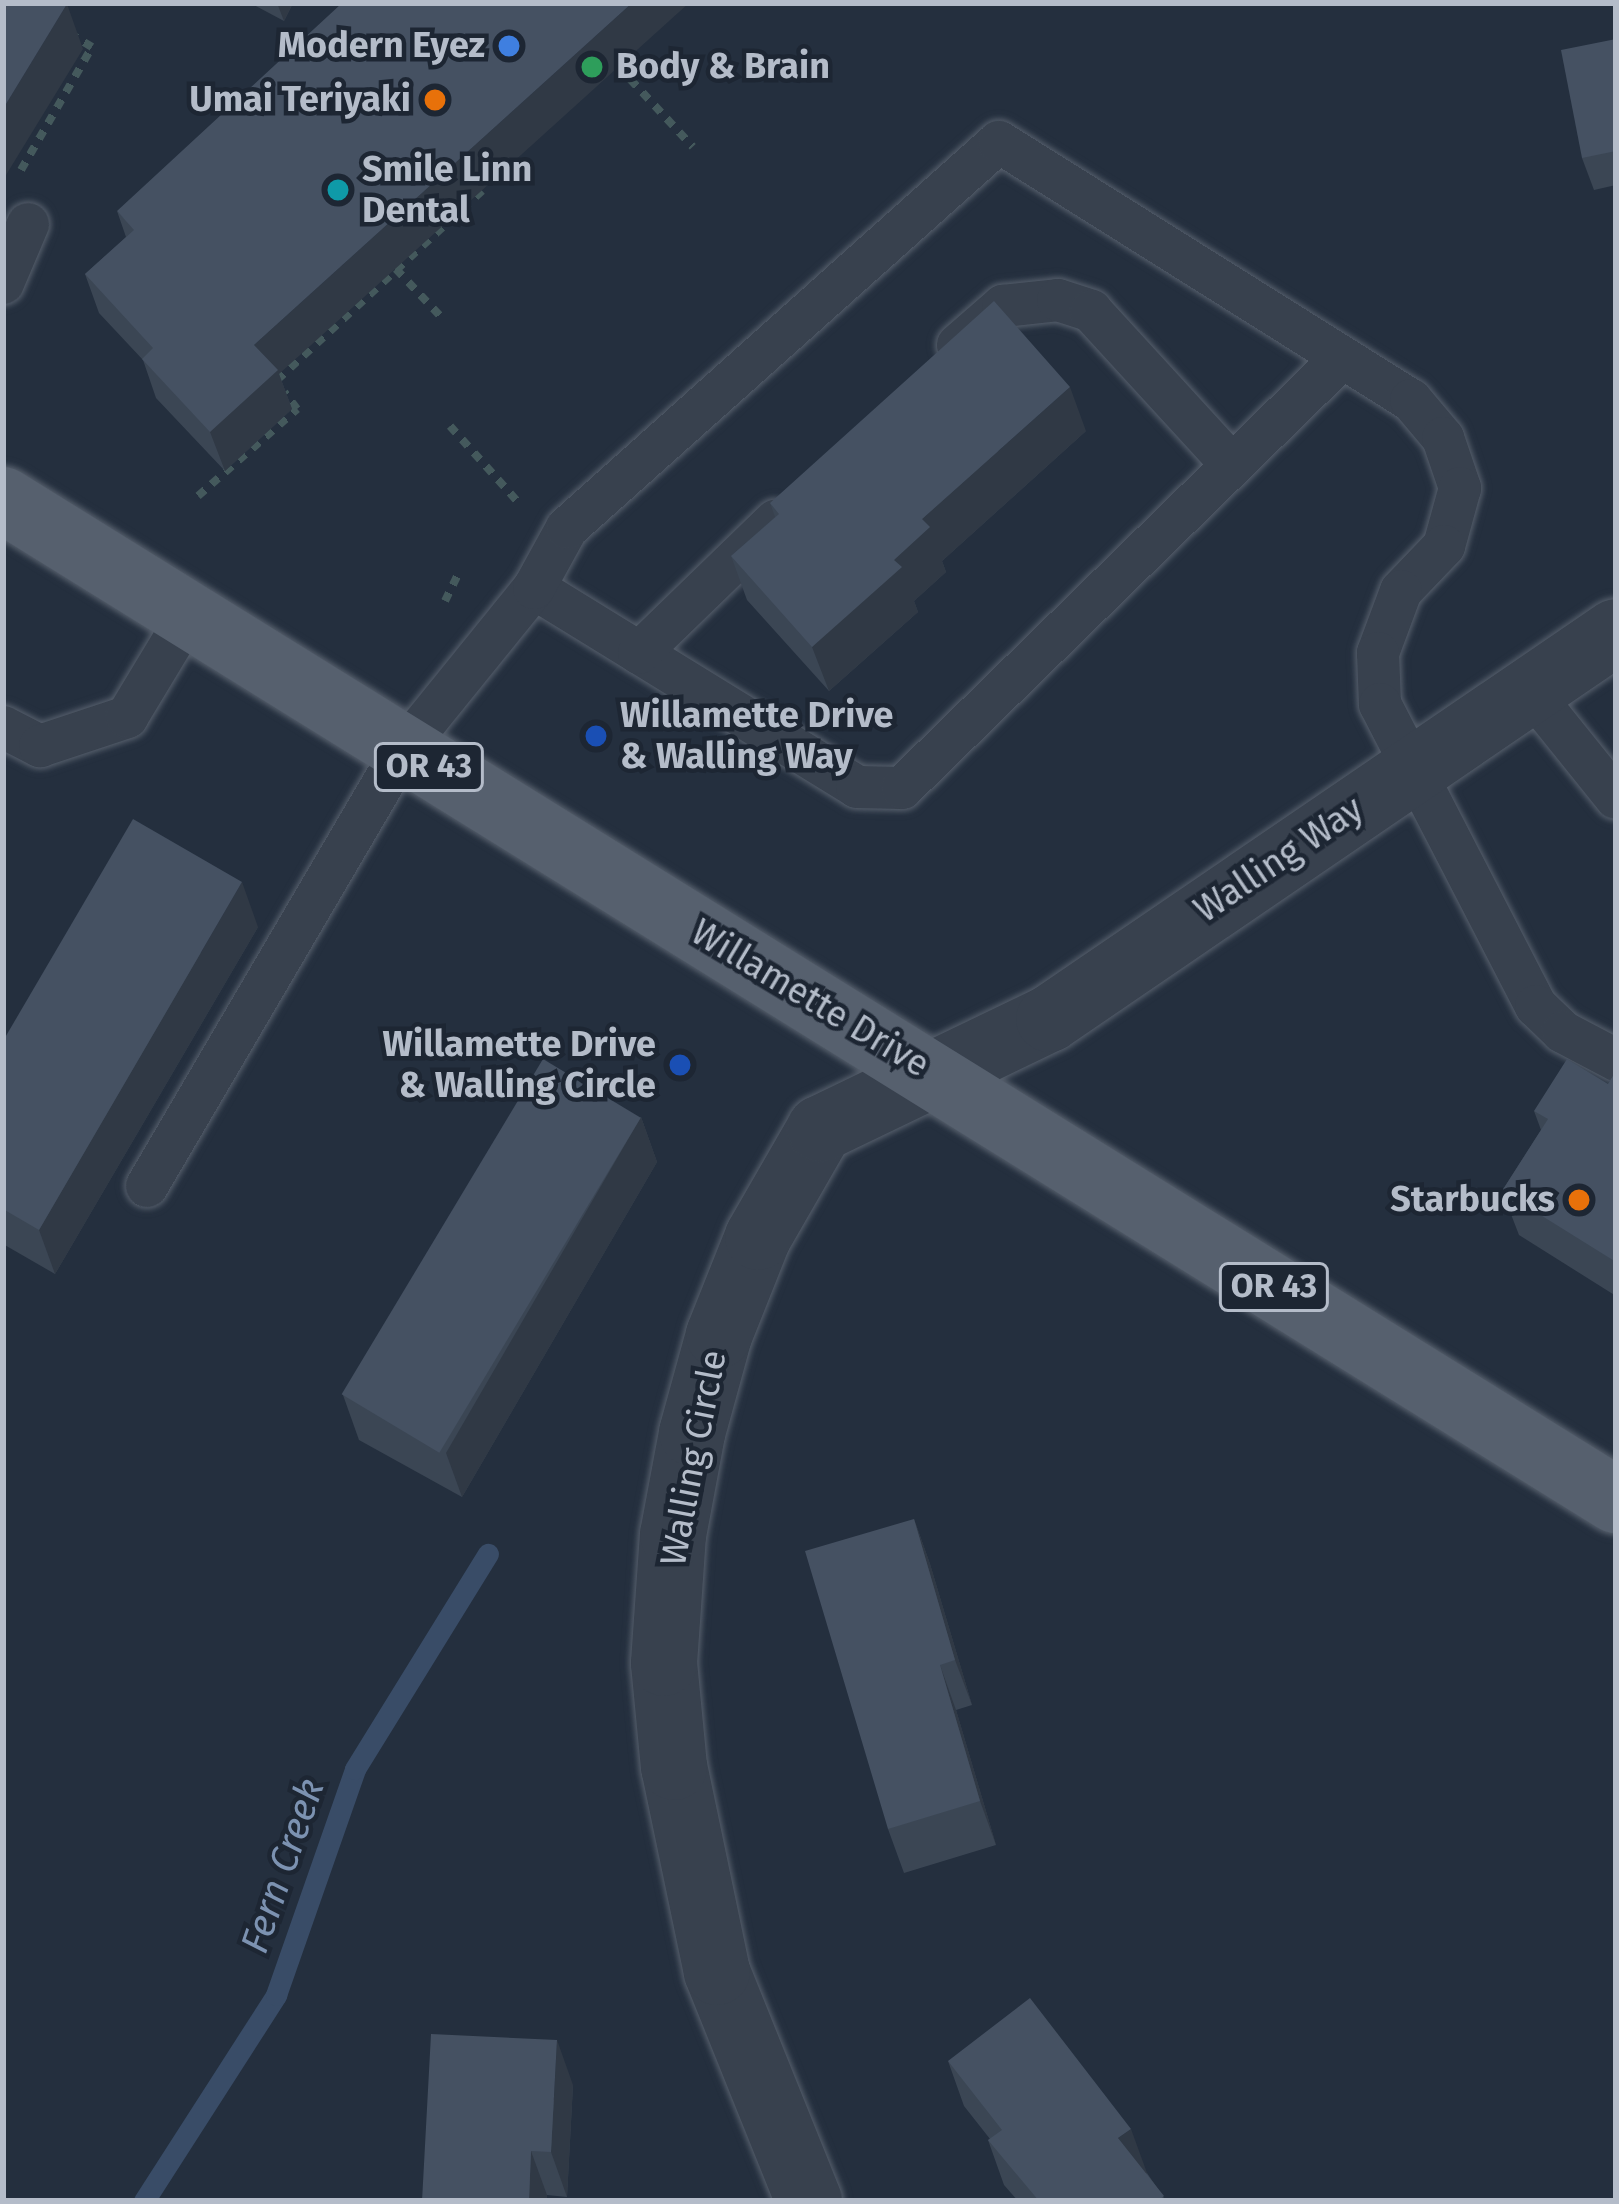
<!DOCTYPE html>
<style>
body{margin:0}
#map{position:relative;width:1619px;height:2204px;overflow:hidden;background:#242f3e;font-family:"Fira Sans",sans-serif}
div>[style]{position:absolute}
[style*='--x']{left:calc(var(--x)*1px);top:calc(var(--y)*1px);width:calc(var(--w)*1px);rotate:calc(var(--a)*1deg)}
.stream>*{height:21px;margin:-10.5px;padding:0 10.5px;transform-origin:10.5px;border-radius:10.5px;background:#394c67}
.path>*{height:8px;margin-top:-4px;transform-origin:0;background:repeating-linear-gradient(90deg,#44595c 0 9px,transparent 0 18px)}
.roads{filter:drop-shadow(0 0 3px #565f6c) drop-shadow(0 0 3px #565f6c)}
.service>*{height:42px;margin:-21px;padding:0 21px;transform-origin:21px;border-radius:21px;background:#38414e}
.minor>*{height:66px;margin:-33px;padding:0 33px;transform-origin:33px;border-radius:33px;background:#38414e}
.primary>*{height:66px;margin:-33px;padding:0 33px;transform-origin:33px;border-radius:33px;background:#56606e}
.wall>*{inset:0;background:#3b4654}
.shaded-wall>*{inset:0;background:#303945}
.building>*{inset:0;background:#455162;transform-origin:0 0}
.dots>*{width:33px;height:33px;translate:-50% -50%;box-sizing:border-box;border:6px solid #1d2633;border-radius:50%}
span{translate:-50% -50%;white-space:nowrap;text-align:center;line-height:1.15;-webkit-text-stroke:9px #1d2633;paint-order:stroke}
.shield-label span{padding:3px 9px;background:#1d2633;border:3px solid;border-radius:9px;-webkit-text-stroke-width:0}
.shield-label{font-size:33px;color:#b4bcc9;font-weight:700}
.poi-label{font-size:36px;color:#b4bcc9;font-weight:700}
.right{translate:-100% -50%;text-align:right}
.left{translate:0 -50%;text-align:left}
.street-label{font-size:36px;color:#b4bcc9}
.water-label{font-size:39px;color:#7c92b1;font-style:italic}
.frame{position:absolute;inset:0;border:6px solid #b4bcc9;pointer-events:none}
</style>
<div id="map">
<div class="stream">
<i style="--x:144;--y:2201;--w:245;--a:-57.3"></i>
<i style="--x:276;--y:1995;--w:239;--a:-70.7"></i>
<i style="--x:355;--y:1769;--w:253;--a:-58.3"></i>
</div>
<div class="path">
<i style="--x:618;--y:66;--w:110;--a:47.2"></i>
<i style="--x:21;--y:170;--w:142;--a:-60"></i>
<i style="--x:92;--y:47;--w:23;--a:-149"></i>
<i style="--x:396;--y:269;--w:67;--a:46.8"></i>
<i style="--x:277;--y:380;--w:279;--a:-42.7"></i>
<i style="--x:450;--y:426;--w:101;--a:48.2"></i>
<i style="--x:198;--y:496;--w:132;--a:-41.3"></i>
<i style="--x:297;--y:409;--w:21;--a:-127"></i>
<i style="--x:445;--y:601;--w:34;--a:-64"></i>
</div>
<div class="roads">
<div class="service">
<i style="--x:3;--y:283;--w:64;--a:-67"></i>
<i style="--x:958;--y:345;--w:60;--a:-40.9"></i>
<i style="--x:1003;--y:306;--w:55;--a:-6.2"></i>
<i style="--x:1058;--y:300;--w:35;--a:18"></i>
<i style="--x:1091;--y:311;--w:209;--a:47.5"></i>
<i style="--x:534;--y:588;--w:379;--a:31.6"></i>
<i style="--x:857;--y:787;--w:45;--a:1.3"></i>
<i style="--x:902;--y:788;--w:611;--a:-44.34"></i>
<i style="--x:639;--y:653;--w:190;--a:-44.1"></i>
<i style="--x:1530;--y:691;--w:137;--a:51.2"></i>
<i style="--x:3;--y:727;--w:42;--a:27.2"></i>
<i style="--x:40;--y:746;--w:92;--a:-18.4"></i>
<i style="--x:127;--y:717;--w:118;--a:-58.9"></i>
<i style="--x:147;--y:1186;--w:504;--a:-59.62"></i>
<i style="--x:402;--y:751;--w:210;--a:-51"></i>
<i style="--x:534;--y:588;--w:68;--a:-61.2"></i>
<i style="--x:567;--y:528;--w:579;--a:-41.78"></i>
<i style="--x:999;--y:142;--w:486;--a:32.1"></i>
<i style="--x:1411;--y:400;--w:50;--a:49.9"></i>
<i style="--x:1443;--y:438;--w:53;--a:71.2"></i>
<i style="--x:1460;--y:488;--w:60;--a:105.4"></i>
<i style="--x:1444;--y:546;--w:62;--a:133.7"></i>
<i style="--x:1401;--y:591;--w:66;--a:110.4"></i>
<i style="--x:1378;--y:653;--w:51;--a:87.8"></i>
<i style="--x:1380;--y:704;--w:340;--a:62.7"></i>
<i style="--x:1536;--y:1006;--w:37;--a:44"></i>
<i style="--x:1563;--y:1032;--w:60;--a:27.8"></i>
</div>
<div class="minor">
<i style="--x:809;--y:2201;--w:247;--a:-111.9"></i>
<i style="--x:717;--y:1972;--w:209;--a:-101.8"></i>
<i style="--x:674;--y:1767;--w:104;--a:-95.5"></i>
<i style="--x:664;--y:1663;--w:128;--a:-86"></i>
<i style="--x:673;--y:1535;--w:104;--a:-79.4"></i>
<i style="--x:692;--y:1433;--w:102;--a:-74.6"></i>
<i style="--x:719;--y:1335;--w:105;--a:-68.3"></i>
<i style="--x:758;--y:1237;--w:125;--a:-60.1"></i>
<i style="--x:820;--y:1129;--w:254;--a:-25.7"></i>
<i style="--x:1049;--y:1019;--w:686;--a:-34.32"></i>
</div>
<div class="primary">
<i style="--x:3;--y:500;--w:1898;--a:31.8"></i>
</div>
</div>
<div class="wall">
<i style="clip-path:polygon(250px 3px,293px 3px,284px 21px)"></i>
<i style="clip-path:polygon(1616px 39px,1616px 185px,1594px 190px,1582px 158px)"></i>
<i style="clip-path:polygon(117px 211px,279px 374px,292px 409px,225px 471px,156px 398px,143px 360px,99px 313px,85px 274px,126px 237px)"></i>
<i style="clip-path:polygon(1086px 431px,942px 561px,946px 572px,914px 601px,918px 612px,829px 691px,747px 600px,731px 556px,775px 517px,770px 503px)"></i>
<i style="clip-path:polygon(258px 927px,55px 1274px,3px 1244px,3px 1041px)"></i>
<i style="clip-path:polygon(1616px 1071px,1616px 1296px,1519px 1235px,1502px 1191px,1541px 1130px,1534px 1111px,1608px 1084px)"></i>
<i style="clip-path:polygon(641px 1117px,657px 1162px,462px 1497px,359px 1440px,343px 1395px)"></i>
<i style="clip-path:polygon(914px 1519px,930px 1564px,972px 1705px,956px 1710px,996px 1845px,904px 1873px,888px 1829px)"></i>
<i style="clip-path:polygon(948px 2061px,1147px 2173px,1166px 2201px,1018px 2201px,1004px 2185px,988px 2140px,990px 2139px,964px 2106px)"></i>
<i style="clip-path:polygon(573px 2085px,567px 2197px,547px 2195px,547px 2201px,422px 2201px)"></i>
</div>
<div class="shaded-wall">
<i style="clip-path:polygon(277px 3px,293px 3px,284px 21px)"></i>
<i style="clip-path:polygon(632px 3px,689px 3px,279px 374px,292px 409px,225px 471px,210px 432px,254px 345px)"></i>
<i style="clip-path:polygon(67px 4px,83px 49px,3px 180px,3px 109px)"></i>
<i style="clip-path:polygon(1070px 387px,1086px 431px,942px 561px,946px 572px,914px 601px,918px 612px,829px 691px,812px 647px,894px 560px,922px 519px)"></i>
<i style="clip-path:polygon(242px 882px,258px 927px,55px 1274px,39px 1230px)"></i>
<i style="clip-path:polygon(641px 1117px,657px 1162px,462px 1497px,446px 1453px)"></i>
<i style="clip-path:polygon(914px 1519px,930px 1564px,972px 1705px,955px 1660px)"></i>
<i style="clip-path:polygon(940px 1665px,956px 1710px,996px 1845px,980px 1801px)"></i>
<i style="clip-path:polygon(557px 2040px,573px 2085px,567px 2197px,551px 2152px)"></i>
<i style="clip-path:polygon(1131px 2129px,1147px 2173px,1135px 2183px,1118px 2138px)"></i>
<i style="clip-path:polygon(531px 2151px,547px 2195px,547px 2201px,529px 2201px)"></i>
</div>
<div class="building">
<i style="clip-path:polygon(3px 3px,67px 4px,3px 109px)"></i>
<i style="clip-path:polygon(342px 3px,632px 3px,254px 345px,278px 370px,210px 432px,142px 359px,153px 348px,85px 274px,134px 230px,117px 211px)"></i>
<i style="clip-path:polygon(1616px 39px,1616px 151px,1582px 158px,1561px 50px)"></i>
<i style="clip-path:polygon(994px 301px,1070px 387px,922px 519px,930px 527px,894px 560px,902px 567px,812px 647px,731px 556px,779px 514px,770px 503px)"></i>
<i style="clip-path:polygon(133px 819px,242px 882px,39px 1230px,3px 1209px,3px 1041px)"></i>
<i style="left:543px;top:1059px;width:114px;height:391px;rotate:31deg"></i>
<i style="clip-path:polygon(1567px 1059px,1608px 1084px,1616px 1071px,1616px 1262px,1502px 1191px,1548px 1119px,1534px 1111px)"></i>
<i style="clip-path:polygon(914px 1519px,955px 1660px,940px 1665px,980px 1801px,888px 1829px,805px 1551px)"></i>
<i style="clip-path:polygon(1030px 1998px,1131px 2129px,1118px 2138px,1164px 2196px,1158px 2201px,1039px 2201px,988px 2140px,1002px 2130px,948px 2061px)"></i>
<i style="clip-path:polygon(431px 2034px,557px 2040px,551px 2152px,531px 2151px,529px 2201px,422px 2201px)"></i>
</div>
<div class="dots">
<i style="left:509px;top:46px;background:#3f7fe0"></i>
<i style="left:592px;top:67px;background:#2e9e5b"></i>
<i style="left:435px;top:100px;background:#e8710a"></i>
<i style="left:338px;top:190px;background:#0f9aa8"></i>
<i style="left:596px;top:736px;background:#1a4fb4"></i>
<i style="left:680px;top:1065px;background:#1a4fb4"></i>
<i style="left:1579px;top:1200px;background:#e8710a"></i>
</div>
<div class="shield-label">
<span style="left:429px;top:767px">OR 43</span>
<span style="left:1274px;top:1287px">OR 43</span>
</div>
<div class="poi-label">
<span class="right" style="left:485px;top:46px">Modern Eyez</span>
<span class="left" style="left:616px;top:67px">Body &amp; Brain</span>
<span class="right" style="left:411px;top:100px">Umai Teriyaki</span>
<span class="left" style="left:362px;top:190px">Smile Linn<br>Dental</span>
<span class="left" style="left:620px;top:736px">Willamette Drive<br>&amp; Walling Way</span>
<span class="right" style="left:656px;top:1065px">Willamette Drive<br>&amp; Walling Circle</span>
<span class="right" style="left:1555px;top:1200px">Starbucks</span>
</div>
<div class="street-label">
<span style="left:1279px;top:860px;rotate:-34deg">Walling Way</span>
<span style="left:810px;top:999px;rotate:31deg">Willamette Drive</span>
<span style="left:694px;top:1458px;rotate:-79deg">Walling Circle</span>
</div>
<div class="water-label">
<span style="left:283px;top:1866px;rotate:-71deg">Fern Creek</span>
</div>
<div class="frame"></div>
</div>
